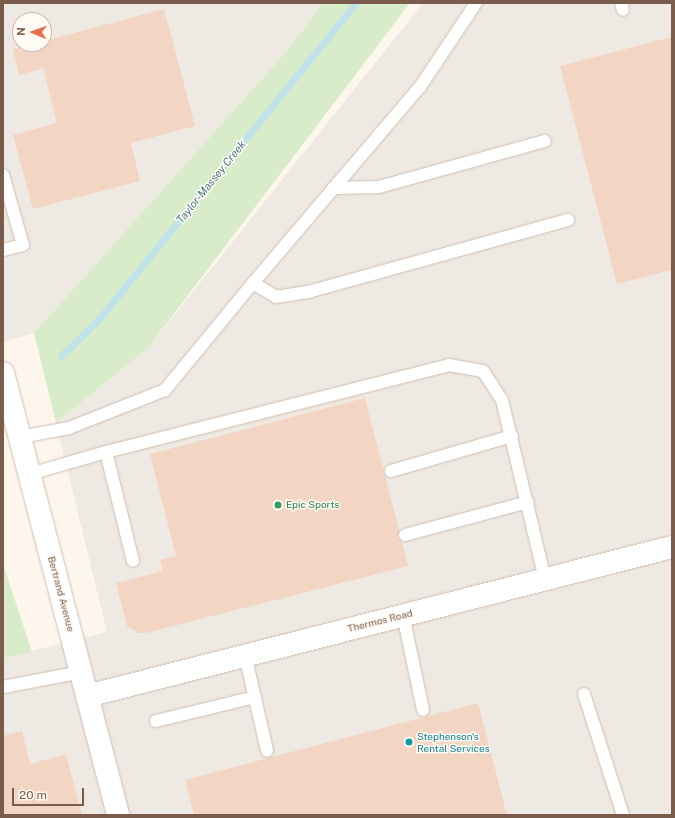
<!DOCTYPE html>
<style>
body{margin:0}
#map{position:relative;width:675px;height:818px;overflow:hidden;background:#fdf6ec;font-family:"Public Sans",sans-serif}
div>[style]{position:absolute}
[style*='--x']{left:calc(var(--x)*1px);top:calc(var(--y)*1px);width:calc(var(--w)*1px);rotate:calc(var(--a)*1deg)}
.industrial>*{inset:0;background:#efe9e4}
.green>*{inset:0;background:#d8ecc9}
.stream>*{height:7px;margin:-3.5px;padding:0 3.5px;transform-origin:3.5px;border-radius:3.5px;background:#bfe3e8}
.building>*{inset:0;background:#f3d5c3}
.roads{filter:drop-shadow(0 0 1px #d1beb0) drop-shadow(0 0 1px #d1beb0)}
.service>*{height:12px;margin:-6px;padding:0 6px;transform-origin:6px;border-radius:6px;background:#fff}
.minor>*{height:22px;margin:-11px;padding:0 11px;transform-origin:11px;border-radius:11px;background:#fff}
.tertiary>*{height:22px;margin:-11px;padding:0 11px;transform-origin:11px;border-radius:11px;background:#fff}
.dots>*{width:11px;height:11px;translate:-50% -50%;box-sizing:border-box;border:2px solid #fffaf3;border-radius:50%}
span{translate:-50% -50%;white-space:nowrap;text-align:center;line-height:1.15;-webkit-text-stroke:3px #fffaf3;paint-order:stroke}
.leisure-label{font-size:10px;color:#27864d}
.left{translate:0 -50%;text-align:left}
.street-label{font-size:10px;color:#7a5c4d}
.culture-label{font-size:10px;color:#0d838f}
.water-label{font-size:11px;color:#437c86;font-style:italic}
.frame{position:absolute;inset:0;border:4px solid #7a5c4d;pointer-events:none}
.north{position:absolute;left:12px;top:12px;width:40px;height:40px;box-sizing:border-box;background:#fffaf3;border:1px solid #cabbb1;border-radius:50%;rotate:272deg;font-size:11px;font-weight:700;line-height:16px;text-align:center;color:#7a5c4d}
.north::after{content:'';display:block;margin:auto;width:14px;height:18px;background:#e76f51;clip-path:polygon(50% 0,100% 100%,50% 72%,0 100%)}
.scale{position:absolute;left:12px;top:788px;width:72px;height:18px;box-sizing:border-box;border:2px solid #7a5c4d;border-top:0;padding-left:5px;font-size:12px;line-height:14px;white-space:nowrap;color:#7a5c4d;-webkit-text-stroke:3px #fffaf3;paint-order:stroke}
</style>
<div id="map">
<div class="industrial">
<i style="clip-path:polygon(evenodd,3px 3px,323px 3px,286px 52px,34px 333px,3px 342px,3px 3px,20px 20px,44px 20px,44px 44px,20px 44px,20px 20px)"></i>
<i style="clip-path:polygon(423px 3px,672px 3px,672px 815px,3px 815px,3px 658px,107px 632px,56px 423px,148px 348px)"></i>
</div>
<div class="green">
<i style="clip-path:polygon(323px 3px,410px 3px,148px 348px,56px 423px,34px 333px,286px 52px)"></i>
<i style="clip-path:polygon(3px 564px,32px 652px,3px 658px)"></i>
</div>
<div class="stream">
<i style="--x:61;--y:356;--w:53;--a:-44.2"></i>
<i style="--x:99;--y:319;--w:407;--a:-50.9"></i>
</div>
<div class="building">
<i style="clip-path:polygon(164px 9px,195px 126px,131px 143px,140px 181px,33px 209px,13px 135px,57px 123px,43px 68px,19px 75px,13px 49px,44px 44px,44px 41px)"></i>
<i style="clip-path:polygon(672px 37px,672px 270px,617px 284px,560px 66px)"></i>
<i style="clip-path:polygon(365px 398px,399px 530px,398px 537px,402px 542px,408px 566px,146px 633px,138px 633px,127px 626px,116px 583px,163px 571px,160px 560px,176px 556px,150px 454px)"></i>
<i style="clip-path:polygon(478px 703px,507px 815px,194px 815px,185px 780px)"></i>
<i style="clip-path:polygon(22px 731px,30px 764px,66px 754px,82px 815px,3px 815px,3px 736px)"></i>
</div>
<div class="roads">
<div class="service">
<i style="--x:621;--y:3;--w:7;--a:74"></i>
<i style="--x:3;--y:175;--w:73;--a:74.1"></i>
<i style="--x:23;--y:245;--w:21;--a:166"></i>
<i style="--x:333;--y:188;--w:46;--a:-1.2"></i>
<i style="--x:379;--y:187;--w:172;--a:-15.5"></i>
<i style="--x:253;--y:283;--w:27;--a:31"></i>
<i style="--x:276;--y:297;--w:32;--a:-9"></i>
<i style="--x:308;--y:292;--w:270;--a:-15.5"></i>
<i style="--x:20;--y:437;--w:50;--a:-10.4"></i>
<i style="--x:69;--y:428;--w:103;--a:-21.6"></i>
<i style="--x:165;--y:390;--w:139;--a:-50.6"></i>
<i style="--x:253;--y:283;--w:257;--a:-49.6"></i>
<i style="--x:420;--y:87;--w:101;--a:-56.3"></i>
<i style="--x:106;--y:452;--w:112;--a:76.1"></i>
<i style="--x:391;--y:471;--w:126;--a:-16.1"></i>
<i style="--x:30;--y:474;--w:79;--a:-16.1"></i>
<i style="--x:106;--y:452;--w:354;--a:-14.2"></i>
<i style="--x:449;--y:365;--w:35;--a:10"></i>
<i style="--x:483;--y:371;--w:35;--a:57"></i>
<i style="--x:502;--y:400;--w:184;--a:76.5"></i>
<i style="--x:405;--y:535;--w:127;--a:-15"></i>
<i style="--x:403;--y:615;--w:97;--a:78.1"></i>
<i style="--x:245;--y:655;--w:98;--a:77"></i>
<i style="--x:3;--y:687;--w:80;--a:-10.8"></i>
<i style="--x:584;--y:694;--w:127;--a:72.1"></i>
<i style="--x:156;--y:721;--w:102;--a:-13.6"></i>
</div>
<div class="minor">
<i style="--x:87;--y:696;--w:604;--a:-14.29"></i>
</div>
<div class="tertiary">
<i style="--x:3;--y:373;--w:457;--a:75.4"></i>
</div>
</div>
<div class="dots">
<i style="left:278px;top:505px;background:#2e9e5b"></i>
<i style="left:409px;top:742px;background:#0f9aa8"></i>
</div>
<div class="leisure-label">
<span class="left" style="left:286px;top:505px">Epic Sports</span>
</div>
<div class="street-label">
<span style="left:61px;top:594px;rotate:75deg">Bertrand Avenue</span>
<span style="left:380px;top:621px;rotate:-14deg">Thermos Road</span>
</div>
<div class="culture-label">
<span class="left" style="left:417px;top:742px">Stephenson's<br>Rental Services</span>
</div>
<div class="water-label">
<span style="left:211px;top:182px;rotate:-51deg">Taylor-Massey Creek</span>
</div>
<div class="frame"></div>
<div class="north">N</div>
<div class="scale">20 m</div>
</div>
